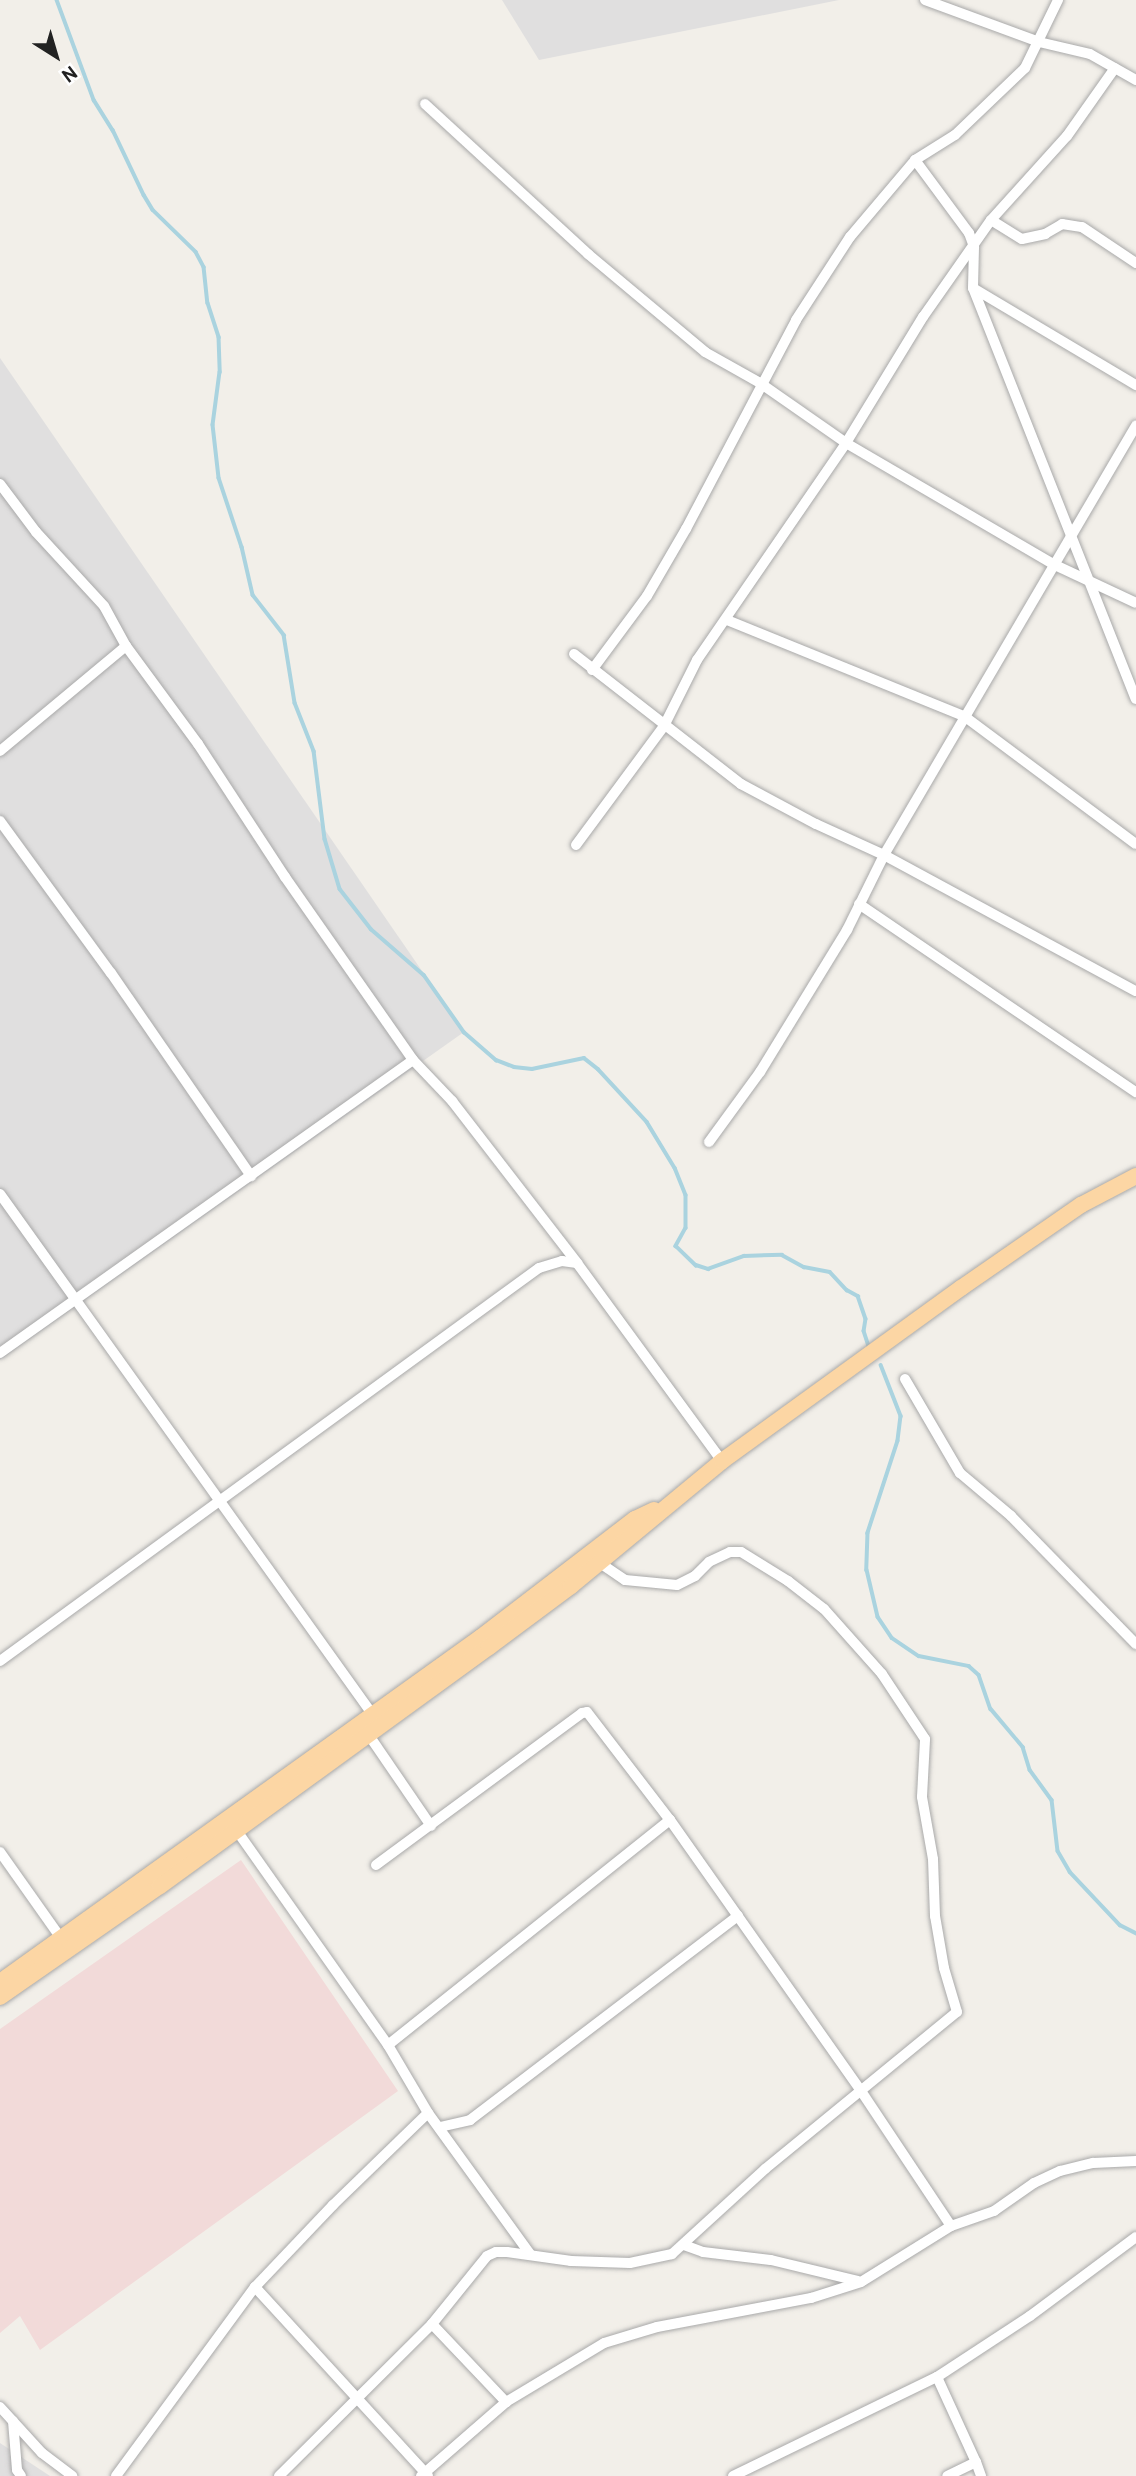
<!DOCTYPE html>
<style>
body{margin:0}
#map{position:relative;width:1136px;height:2476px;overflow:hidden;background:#f2efe9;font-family:Overpass,sans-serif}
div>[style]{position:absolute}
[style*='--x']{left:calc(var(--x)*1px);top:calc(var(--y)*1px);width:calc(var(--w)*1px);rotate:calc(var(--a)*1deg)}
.residential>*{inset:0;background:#e0dfdf}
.commercial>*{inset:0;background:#f2dad9}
.stream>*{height:3.5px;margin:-1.75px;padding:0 1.75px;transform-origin:1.75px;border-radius:1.75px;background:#aad3df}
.roads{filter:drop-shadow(0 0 2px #a9a9a9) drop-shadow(0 0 2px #a9a9a9)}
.minor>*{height:10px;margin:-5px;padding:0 5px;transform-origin:5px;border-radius:5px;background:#fff}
.primary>*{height:16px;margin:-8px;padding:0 8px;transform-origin:8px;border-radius:8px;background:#fcd6a4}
span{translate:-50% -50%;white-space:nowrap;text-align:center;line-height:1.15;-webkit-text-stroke:5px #fff;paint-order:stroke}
.north{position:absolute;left:21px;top:21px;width:70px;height:70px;-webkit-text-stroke:5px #fff;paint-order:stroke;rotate:143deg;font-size:19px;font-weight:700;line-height:28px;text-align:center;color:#222}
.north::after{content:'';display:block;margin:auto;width:24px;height:32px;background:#222;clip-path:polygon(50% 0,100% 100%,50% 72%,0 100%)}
</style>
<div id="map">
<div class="residential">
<i style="clip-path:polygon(502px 0,839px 0,539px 60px)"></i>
<i style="clip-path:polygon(0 358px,464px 1032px,0 1360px)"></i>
<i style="clip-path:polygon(0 2443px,50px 2476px,0 2476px)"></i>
</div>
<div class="commercial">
<i style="clip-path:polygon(241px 1860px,398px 2091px,40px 2350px,20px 2316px,0 2333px,0 2029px)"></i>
</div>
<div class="stream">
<i style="--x:57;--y:0;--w:107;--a:69.7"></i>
<i style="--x:94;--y:100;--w:36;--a:58"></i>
<i style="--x:113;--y:130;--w:72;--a:64.5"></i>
<i style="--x:144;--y:195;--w:17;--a:59"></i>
<i style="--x:153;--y:210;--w:60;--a:44.3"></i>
<i style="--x:196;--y:252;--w:17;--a:62"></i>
<i style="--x:204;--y:267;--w:36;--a:84"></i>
<i style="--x:208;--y:303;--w:36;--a:72"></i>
<i style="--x:219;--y:337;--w:35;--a:88"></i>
<i style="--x:220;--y:372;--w:53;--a:97.5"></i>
<i style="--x:213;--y:425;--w:53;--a:83.5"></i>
<i style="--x:219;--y:478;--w:73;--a:71.6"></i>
<i style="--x:242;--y:547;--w:49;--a:77.1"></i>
<i style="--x:253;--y:595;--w:51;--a:52.2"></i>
<i style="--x:284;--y:635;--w:69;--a:80.8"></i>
<i style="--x:295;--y:703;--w:52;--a:68.4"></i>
<i style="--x:314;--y:751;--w:89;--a:82.9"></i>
<i style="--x:325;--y:839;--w:52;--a:73.3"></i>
<i style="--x:340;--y:889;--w:51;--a:52.2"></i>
<i style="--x:371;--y:929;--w:70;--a:41"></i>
<i style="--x:424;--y:975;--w:70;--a:54.9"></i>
<i style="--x:464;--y:1032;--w:43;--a:41.2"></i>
<i style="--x:496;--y:1060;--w:19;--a:21"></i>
<i style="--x:514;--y:1067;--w:18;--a:6"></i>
<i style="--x:532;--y:1069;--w:53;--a:-11.9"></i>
<i style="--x:584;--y:1058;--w:18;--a:38"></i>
<i style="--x:598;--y:1069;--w:72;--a:47.2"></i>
<i style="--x:647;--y:1122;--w:54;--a:58.7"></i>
<i style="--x:675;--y:1168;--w:29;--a:68"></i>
<i style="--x:686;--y:1195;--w:33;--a:90"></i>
<i style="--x:686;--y:1228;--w:21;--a:119"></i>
<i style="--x:676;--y:1246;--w:28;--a:44"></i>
<i style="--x:696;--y:1265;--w:13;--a:18"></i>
<i style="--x:708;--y:1269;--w:38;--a:-20"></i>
<i style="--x:744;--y:1256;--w:38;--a:-2"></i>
<i style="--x:782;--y:1255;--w:25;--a:29"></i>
<i style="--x:804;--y:1267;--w:26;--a:11"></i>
<i style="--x:830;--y:1272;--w:25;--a:47"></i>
<i style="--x:847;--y:1290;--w:13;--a:29"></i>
<i style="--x:858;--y:1296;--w:24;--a:71"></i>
<i style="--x:866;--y:1319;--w:12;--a:99"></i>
<i style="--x:864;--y:1331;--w:19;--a:72"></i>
<i style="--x:881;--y:1365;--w:55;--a:68.6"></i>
<i style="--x:901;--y:1416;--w:25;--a:97"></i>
<i style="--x:898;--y:1441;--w:97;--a:108.1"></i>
<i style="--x:868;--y:1533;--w:37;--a:92"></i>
<i style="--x:867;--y:1570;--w:48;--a:76.8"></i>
<i style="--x:878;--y:1617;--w:25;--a:56"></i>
<i style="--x:892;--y:1638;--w:32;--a:34"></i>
<i style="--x:919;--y:1656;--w:51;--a:11.3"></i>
<i style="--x:969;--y:1666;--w:13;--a:42"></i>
<i style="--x:979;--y:1675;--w:36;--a:71"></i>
<i style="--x:991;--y:1709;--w:50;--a:49.9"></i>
<i style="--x:1023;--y:1747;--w:24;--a:73"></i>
<i style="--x:1030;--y:1770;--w:37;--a:54"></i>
<i style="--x:1052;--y:1800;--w:51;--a:83.3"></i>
<i style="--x:1058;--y:1851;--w:24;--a:60"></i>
<i style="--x:1070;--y:1872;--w:73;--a:46.7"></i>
<i style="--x:1120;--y:1925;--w:18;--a:27"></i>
</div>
<div class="roads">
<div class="minor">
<i style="--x:925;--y:0;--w:121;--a:20.2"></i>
<i style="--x:1039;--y:42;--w:52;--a:13.2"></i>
<i style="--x:1090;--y:54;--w:53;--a:29.5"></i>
<i style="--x:425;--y:104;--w:222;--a:42.6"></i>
<i style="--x:588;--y:254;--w:153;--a:39.9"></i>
<i style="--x:705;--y:352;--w:63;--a:29.4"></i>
<i style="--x:760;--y:383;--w:105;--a:34.9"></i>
<i style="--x:846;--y:443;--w:242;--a:30.3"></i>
<i style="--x:1055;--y:565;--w:89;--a:25.1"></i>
<i style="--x:915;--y:160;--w:91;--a:53.5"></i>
<i style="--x:969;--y:233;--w:15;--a:70"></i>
<i style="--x:974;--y:247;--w:41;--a:91.4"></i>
<i style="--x:973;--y:288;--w:442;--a:68.4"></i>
<i style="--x:991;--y:220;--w:36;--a:32"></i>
<i style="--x:1022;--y:239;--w:24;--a:-12"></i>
<i style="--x:1045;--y:234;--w:20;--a:-30"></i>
<i style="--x:1062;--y:224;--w:20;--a:9"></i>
<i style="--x:1082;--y:227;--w:65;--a:33.7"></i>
<i style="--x:973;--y:288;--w:190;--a:30.8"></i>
<i style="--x:0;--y:484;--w:60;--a:53.1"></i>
<i style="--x:36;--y:532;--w:100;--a:47.4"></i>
<i style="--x:104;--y:606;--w:46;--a:61.2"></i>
<i style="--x:126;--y:646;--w:122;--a:53.7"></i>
<i style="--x:198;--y:744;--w:159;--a:56.8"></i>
<i style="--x:285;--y:877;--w:223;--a:55"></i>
<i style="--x:413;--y:1060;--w:57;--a:46.4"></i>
<i style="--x:452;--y:1101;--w:205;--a:52.3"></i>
<i style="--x:727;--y:620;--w:256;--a:22.1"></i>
<i style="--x:964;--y:716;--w:214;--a:36.7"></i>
<i style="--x:574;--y:654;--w:212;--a:37.9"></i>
<i style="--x:741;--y:784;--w:85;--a:28.1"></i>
<i style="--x:816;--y:824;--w:75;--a:24.5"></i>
<i style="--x:884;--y:855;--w:286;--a:28.4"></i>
<i style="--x:592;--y:670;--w:92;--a:-53.4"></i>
<i style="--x:647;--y:596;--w:78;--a:-59.8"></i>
<i style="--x:686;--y:529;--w:236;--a:-62.2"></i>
<i style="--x:796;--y:320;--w:99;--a:-57"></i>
<i style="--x:850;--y:237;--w:101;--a:-49.8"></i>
<i style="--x:915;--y:160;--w:47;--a:-32"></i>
<i style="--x:955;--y:135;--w:97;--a:-43.7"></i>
<i style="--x:1025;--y:68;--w:76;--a:-64.1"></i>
<i style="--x:0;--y:751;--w:164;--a:-39.8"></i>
<i style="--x:0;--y:821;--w:188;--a:53.9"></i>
<i style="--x:111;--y:973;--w:247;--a:55.4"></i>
<i style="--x:576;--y:845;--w:148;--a:-53.5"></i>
<i style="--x:664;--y:726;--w:74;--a:-63.4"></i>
<i style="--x:697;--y:660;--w:263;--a:-55.5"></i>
<i style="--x:846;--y:443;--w:148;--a:-58.6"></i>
<i style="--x:923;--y:317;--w:118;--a:-55"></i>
<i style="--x:991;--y:220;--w:113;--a:-47.9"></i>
<i style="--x:1067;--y:136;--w:83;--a:-54.8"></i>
<i style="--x:859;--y:904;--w:335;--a:34.2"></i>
<i style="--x:709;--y:1142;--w:87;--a:-53.9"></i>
<i style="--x:760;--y:1072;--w:167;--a:-58.5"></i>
<i style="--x:847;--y:930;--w:84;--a:-63.7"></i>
<i style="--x:884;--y:855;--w:498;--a:-59.6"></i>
<i style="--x:0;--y:1194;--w:644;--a:54.41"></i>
<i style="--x:0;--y:1353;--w:506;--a:-35.35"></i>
<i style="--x:905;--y:1379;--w:109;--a:59.7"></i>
<i style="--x:960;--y:1473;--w:67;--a:40.1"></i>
<i style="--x:1011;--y:1516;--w:179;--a:45.7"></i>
<i style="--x:0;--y:1661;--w:667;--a:-36.1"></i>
<i style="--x:539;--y:1268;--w:24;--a:-17"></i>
<i style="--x:562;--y:1261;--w:15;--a:8"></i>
<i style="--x:577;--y:1263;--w:245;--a:53.8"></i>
<i style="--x:366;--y:1731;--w:115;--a:55.6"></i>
<i style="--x:237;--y:1831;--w:262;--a:54.8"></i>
<i style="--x:388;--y:2045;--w:79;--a:59.5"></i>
<i style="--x:428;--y:2113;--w:174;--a:54.1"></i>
<i style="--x:0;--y:1852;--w:109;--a:54.7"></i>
<i style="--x:376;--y:1865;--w:256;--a:-36.4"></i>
<i style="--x:582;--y:1713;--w:5;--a:-11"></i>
<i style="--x:587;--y:1712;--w:136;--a:52.5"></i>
<i style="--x:670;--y:1820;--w:332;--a:54.8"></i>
<i style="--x:861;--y:2091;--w:162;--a:56.3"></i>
<i style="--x:388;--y:2045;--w:361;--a:-38.6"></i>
<i style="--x:440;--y:2127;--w:31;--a:-13"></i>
<i style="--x:470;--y:2120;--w:337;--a:-37.3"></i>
<i style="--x:684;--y:2245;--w:20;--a:20"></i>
<i style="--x:703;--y:2252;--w:68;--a:6.7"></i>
<i style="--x:771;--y:2260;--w:89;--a:13.6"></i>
<i style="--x:255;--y:2287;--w:256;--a:47.5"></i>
<i style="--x:432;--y:2324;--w:108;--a:46.5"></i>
<i style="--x:937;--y:2377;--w:94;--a:65.4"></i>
<i style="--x:976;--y:2462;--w:32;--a:154"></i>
<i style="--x:0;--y:2407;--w:62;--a:47.6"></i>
<i style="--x:42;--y:2453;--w:38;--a:37"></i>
<i style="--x:13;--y:2421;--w:49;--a:85.3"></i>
<i style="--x:17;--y:2470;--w:7;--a:56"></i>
<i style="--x:976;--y:2462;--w:15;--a:70"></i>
<i style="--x:116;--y:2476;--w:235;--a:-53.7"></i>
<i style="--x:255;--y:2287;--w:113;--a:-46.4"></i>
<i style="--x:333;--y:2205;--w:132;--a:-44.1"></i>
<i style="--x:279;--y:2476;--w:216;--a:-44.8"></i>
<i style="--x:432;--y:2324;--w:87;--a:-51"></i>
<i style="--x:487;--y:2256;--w:10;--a:-24"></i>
<i style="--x:496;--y:2252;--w:11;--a:0"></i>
<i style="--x:507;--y:2252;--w:65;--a:8"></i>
<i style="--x:571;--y:2261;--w:59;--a:1.9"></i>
<i style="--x:630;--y:2263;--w:43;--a:-12.1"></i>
<i style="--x:672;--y:2254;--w:126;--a:-42.4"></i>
<i style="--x:765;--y:2169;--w:248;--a:-39.3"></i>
<i style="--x:957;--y:2012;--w:46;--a:-106.5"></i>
<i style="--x:944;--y:1968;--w:53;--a:-99.8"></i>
<i style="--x:935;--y:1916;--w:57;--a:-92"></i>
<i style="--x:933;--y:1859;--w:63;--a:-100.1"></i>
<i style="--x:922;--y:1797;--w:58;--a:-87"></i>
<i style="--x:925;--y:1739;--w:78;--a:-123.5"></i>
<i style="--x:882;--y:1674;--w:87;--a:-131.7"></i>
<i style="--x:824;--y:1609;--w:46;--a:-142.1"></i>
<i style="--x:788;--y:1581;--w:55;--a:-148.3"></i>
<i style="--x:741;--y:1552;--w:11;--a:180"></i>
<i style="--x:730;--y:1552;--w:23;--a:155"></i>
<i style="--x:709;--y:1562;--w:20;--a:135"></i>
<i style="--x:695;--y:1576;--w:20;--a:153"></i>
<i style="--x:677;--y:1585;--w:52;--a:-174.5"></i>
<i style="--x:625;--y:1580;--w:30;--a:-146"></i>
<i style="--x:421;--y:2476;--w:113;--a:-41"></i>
<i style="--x:506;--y:2402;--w:114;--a:-31"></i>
<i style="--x:604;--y:2343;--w:55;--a:-16.8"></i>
<i style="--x:657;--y:2327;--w:157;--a:-10.7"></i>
<i style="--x:811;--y:2298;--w:52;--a:-17.7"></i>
<i style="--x:861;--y:2282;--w:106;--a:-31.9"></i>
<i style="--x:951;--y:2226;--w:46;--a:-19.2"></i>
<i style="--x:994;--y:2211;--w:49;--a:-35"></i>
<i style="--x:1034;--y:2183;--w:29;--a:-25"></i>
<i style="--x:1060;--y:2171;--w:34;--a:-14"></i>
<i style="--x:1093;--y:2163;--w:43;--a:-2.7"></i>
<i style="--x:733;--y:2476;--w:227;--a:-25.9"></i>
<i style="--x:937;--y:2377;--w:111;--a:-33.3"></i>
<i style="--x:1030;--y:2316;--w:132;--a:-36.7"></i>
</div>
<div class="primary">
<i style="--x:0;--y:1982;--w:592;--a:-35.65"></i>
<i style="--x:481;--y:1637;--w:194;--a:-37.5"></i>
<i style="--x:635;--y:1519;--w:21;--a:-25"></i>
<i style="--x:0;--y:1997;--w:195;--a:-34.8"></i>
<i style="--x:160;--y:1886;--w:407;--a:-36"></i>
<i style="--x:489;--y:1647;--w:102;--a:-36.6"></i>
<i style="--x:571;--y:1586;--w:196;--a:-39.6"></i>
<i style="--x:722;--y:1461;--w:295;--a:-35.9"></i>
<i style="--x:961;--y:1288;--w:146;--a:-34.7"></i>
<i style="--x:1081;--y:1205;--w:62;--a:-27.8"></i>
</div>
</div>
<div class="north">N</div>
</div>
